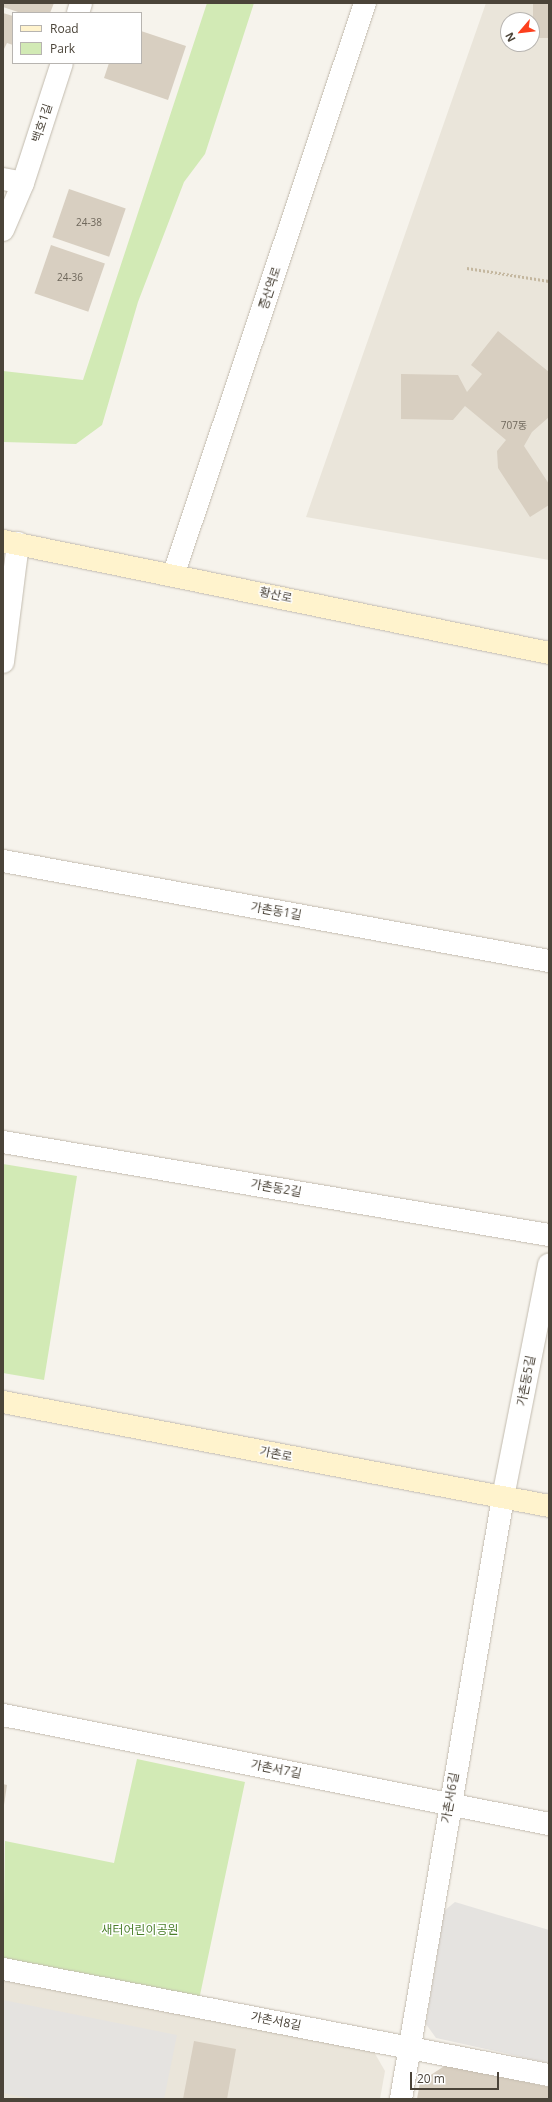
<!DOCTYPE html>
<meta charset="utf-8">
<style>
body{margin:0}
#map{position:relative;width:552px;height:2102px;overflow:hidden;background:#f6f3ec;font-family:"Open Sans","Noto Sans KR",sans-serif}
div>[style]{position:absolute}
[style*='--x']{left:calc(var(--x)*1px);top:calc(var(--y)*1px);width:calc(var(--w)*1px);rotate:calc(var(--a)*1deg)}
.residential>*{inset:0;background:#eae5da}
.green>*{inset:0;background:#d2eab5}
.parking>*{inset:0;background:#e5e3e0}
.building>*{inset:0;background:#d8cfc1;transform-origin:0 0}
.path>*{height:2.5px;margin-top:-1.25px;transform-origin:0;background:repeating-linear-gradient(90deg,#c4b79f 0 2px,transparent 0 4px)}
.roads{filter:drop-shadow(0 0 1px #c2bbae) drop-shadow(0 0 1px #c2bbae)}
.minor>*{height:22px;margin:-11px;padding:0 11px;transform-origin:11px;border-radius:11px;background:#fff}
.tertiary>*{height:22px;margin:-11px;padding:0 11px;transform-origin:11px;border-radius:11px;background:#fff}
.secondary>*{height:22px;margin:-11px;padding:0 11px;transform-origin:11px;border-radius:11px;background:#fff3cd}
span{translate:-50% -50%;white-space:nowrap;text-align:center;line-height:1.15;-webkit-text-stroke:3px #fff;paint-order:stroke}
.number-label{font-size:10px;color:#6e675b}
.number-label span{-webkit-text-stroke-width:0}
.street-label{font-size:12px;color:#4b4439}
.park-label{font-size:12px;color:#4a7f2a}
.frame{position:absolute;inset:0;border:4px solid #4b4439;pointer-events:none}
.legend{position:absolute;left:12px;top:12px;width:130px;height:52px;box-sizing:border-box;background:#fff;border:1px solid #b7b4b0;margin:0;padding:5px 7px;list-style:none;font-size:12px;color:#4b4439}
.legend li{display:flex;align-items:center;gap:8px;height:20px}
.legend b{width:20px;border:1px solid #b7b4b0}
.north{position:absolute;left:500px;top:12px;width:40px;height:40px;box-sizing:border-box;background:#fff;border:1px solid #b7b4b0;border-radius:50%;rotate:242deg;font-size:11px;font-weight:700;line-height:16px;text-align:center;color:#4b4439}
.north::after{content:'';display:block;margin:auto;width:14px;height:18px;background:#fc3f1d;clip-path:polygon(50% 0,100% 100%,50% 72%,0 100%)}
.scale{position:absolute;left:410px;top:2072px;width:89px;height:18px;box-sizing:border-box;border:2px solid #4b4439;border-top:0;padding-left:5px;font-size:12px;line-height:14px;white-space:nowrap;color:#4b4439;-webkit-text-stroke:3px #fff;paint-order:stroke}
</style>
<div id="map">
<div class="residential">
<i style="clip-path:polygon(evenodd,486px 3px,549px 3px,549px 560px,306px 517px,486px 3px,508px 20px,532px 20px,532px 44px,508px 44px,508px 20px)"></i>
<i style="clip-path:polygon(3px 1977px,374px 2052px,385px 2071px,380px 2099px,3px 2099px)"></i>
</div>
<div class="green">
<i style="clip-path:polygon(207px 3px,254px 3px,205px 154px,184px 182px,138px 302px,102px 425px,76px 444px,3px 442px,3px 371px,83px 380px)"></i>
<i style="clip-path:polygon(3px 1164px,77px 1176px,44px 1380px,3px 1373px)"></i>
<i style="clip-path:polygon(137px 1759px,245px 1782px,196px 2014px,3px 1974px,5px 1841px,114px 1863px)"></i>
</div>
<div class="parking">
<i style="clip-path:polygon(455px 1902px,549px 1930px,549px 2063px,436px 2038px,426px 2024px,444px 1911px)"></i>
<i style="clip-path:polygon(3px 2000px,177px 2035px,164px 2099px,35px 2099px,3px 2093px)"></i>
</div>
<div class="building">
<i style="clip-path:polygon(3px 3px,54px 3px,50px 13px,21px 13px,3px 7px)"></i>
<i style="left:533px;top:3px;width:16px;height:35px"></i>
<i style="clip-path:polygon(3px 13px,13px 16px,13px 45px,7px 43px,3px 51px)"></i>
<i style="clip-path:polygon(141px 31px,186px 46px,168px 100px,104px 78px,109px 63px,141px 63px)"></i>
<i style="left:69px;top:189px;width:60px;height:51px;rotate:19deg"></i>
<i style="left:51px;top:245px;width:57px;height:51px;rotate:19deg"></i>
<i style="clip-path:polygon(498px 331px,549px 372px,549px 417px,532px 432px,524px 446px,549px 484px,549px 505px,530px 517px,498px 468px,497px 451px,506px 440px,465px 406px,453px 420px,401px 419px,401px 374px,458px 375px,467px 392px,482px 374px,471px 365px)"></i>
<i style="clip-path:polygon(3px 1784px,7px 1785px,4px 1805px,3px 1805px)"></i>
<i style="clip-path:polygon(194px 2041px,236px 2049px,227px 2099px,183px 2099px)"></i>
<i style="clip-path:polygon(446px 2065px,549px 2087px,549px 2099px,417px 2099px,420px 2082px)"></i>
</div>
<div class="path">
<i style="--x:467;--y:268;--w:83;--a:9"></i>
</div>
<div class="roads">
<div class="minor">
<i style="--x:78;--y:13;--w:10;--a:-73"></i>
<i style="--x:3;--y:179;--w:20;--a:11"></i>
<i style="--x:3;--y:230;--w:51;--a:-66.9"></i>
<i style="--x:23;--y:183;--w:126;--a:-72"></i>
<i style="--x:3;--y:662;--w:120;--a:-82.8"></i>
<i style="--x:3;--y:861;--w:555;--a:10.38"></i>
<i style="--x:3;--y:1142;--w:554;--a:9.67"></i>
<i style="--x:3;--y:1715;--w:557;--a:11.29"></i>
<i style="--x:3;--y:1969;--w:556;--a:10.99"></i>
<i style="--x:401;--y:2099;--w:611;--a:-80.38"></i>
<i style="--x:503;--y:1497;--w:237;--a:-78.8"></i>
</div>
<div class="tertiary">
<i style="--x:174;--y:573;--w:601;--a:-71.47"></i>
</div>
<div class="secondary">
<i style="--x:3;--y:541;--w:557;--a:11.59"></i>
<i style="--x:3;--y:1402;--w:556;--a:10.78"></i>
</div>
</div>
<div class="number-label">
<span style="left:89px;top:223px">24-38</span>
<span style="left:70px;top:278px">24-36</span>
<span style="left:514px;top:426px">707동</span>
</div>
<div class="street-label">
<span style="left:42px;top:123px;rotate:-72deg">백호1길</span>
<span style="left:270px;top:288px;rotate:-72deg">증산역로</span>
<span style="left:276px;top:595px;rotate:12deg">황산로</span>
<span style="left:276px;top:911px;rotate:10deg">가촌동1길</span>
<span style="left:276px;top:1188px;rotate:10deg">가촌동2길</span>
<span style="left:526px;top:1381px;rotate:-79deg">가촌동5길</span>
<span style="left:276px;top:1454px;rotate:11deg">가촌로</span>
<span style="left:276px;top:1769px;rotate:11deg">가촌서7길</span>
<span style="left:450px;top:1798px;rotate:-80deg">가촌서6길</span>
<span style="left:276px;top:2021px;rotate:11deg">가촌서8길</span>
</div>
<div class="park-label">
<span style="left:140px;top:1930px">새터어린이공원</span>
</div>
<div class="frame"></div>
<ul class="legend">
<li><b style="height:5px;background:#fff3cd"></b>Road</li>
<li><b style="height:11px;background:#d2eab5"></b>Park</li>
</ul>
<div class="north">N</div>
<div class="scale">20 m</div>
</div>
